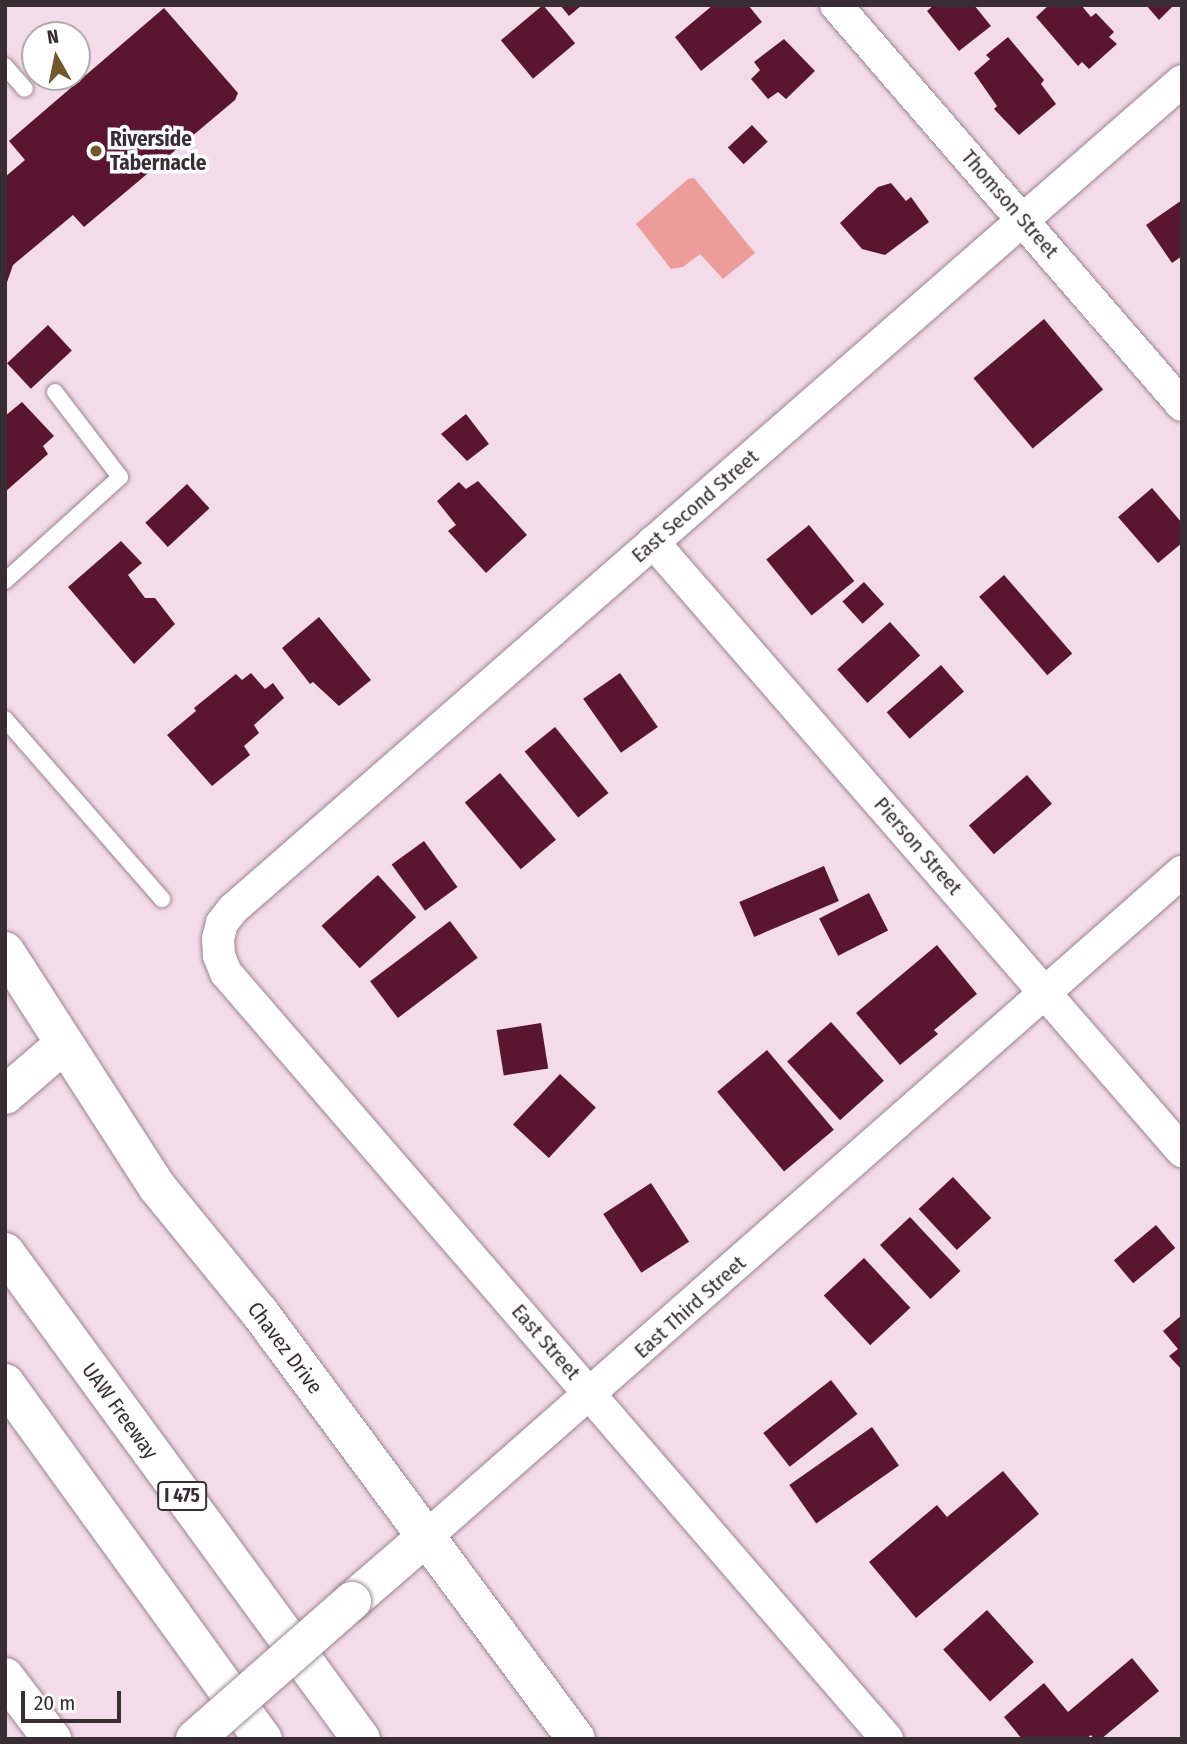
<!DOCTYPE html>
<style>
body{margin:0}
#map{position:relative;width:1187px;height:1744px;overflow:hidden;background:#f4dbe9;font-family:"Fira Sans Condensed",sans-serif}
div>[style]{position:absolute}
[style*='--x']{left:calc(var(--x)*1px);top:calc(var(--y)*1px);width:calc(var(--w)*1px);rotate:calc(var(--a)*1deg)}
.green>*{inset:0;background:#eb9c9b}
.building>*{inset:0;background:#5a162f;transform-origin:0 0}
.roads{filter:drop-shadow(0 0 2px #9b8591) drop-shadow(0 0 2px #9b8591)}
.lane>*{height:16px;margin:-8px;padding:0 8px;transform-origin:8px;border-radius:8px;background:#fff}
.street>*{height:32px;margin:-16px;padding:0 16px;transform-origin:16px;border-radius:16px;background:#fff}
.secondary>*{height:38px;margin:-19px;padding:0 19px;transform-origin:19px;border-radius:19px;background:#fff}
.primary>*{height:38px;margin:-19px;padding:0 19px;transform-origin:19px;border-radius:19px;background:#fff}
.highway>*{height:38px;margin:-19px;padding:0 19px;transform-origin:19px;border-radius:19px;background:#fff}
.bridges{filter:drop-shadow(0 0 2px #9b8591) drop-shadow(0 0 2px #9b8591)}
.secondary-bridge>*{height:38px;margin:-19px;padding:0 19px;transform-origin:19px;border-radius:19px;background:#fff}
.dots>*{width:19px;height:19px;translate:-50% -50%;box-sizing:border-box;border:4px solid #fff;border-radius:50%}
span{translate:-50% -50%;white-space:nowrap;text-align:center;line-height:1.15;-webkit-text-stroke:7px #fff;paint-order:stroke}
.shield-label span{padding:2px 5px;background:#fff;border:2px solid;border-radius:5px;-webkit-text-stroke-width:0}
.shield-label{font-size:19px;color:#372d32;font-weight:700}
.poi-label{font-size:21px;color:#372d32;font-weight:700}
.left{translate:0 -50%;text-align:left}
.street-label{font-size:21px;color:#372d32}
.frame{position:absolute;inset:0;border:7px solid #372d32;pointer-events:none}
.north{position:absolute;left:21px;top:21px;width:70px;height:70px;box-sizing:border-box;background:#fff;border:2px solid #afabad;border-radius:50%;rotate:351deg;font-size:19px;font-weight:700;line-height:28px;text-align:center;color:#372d32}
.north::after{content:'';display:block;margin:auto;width:24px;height:32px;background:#74572a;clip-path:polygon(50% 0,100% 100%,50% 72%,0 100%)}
.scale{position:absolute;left:21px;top:1691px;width:100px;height:32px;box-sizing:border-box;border:4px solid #372d32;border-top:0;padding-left:9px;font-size:21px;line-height:24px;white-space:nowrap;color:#372d32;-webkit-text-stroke:5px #fff;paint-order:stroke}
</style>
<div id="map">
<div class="green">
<i style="clip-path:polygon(694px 178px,755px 253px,723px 279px,700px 254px,683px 267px,671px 269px,636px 224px,688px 179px)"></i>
</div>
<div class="building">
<i style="left:543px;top:5px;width:50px;height:55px;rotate:50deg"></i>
<i style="clip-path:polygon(560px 5px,582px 5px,569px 16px)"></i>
<i style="clip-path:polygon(713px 5px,748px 5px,762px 22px,701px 71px,675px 37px)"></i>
<i style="clip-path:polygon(934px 5px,974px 5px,991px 26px,959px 51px,927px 11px)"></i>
<i style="clip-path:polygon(1049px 5px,1081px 5px,1091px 17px,1096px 13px,1114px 32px,1109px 37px,1117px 44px,1089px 69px,1082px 62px,1078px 66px,1036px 17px)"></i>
<i style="clip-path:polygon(1146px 5px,1174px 5px,1159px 20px)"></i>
<i style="clip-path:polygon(164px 8px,238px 93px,235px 100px,84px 227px,73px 215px,13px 265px,5px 288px,5px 177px,25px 160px,9px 141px)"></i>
<i style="clip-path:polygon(1008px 37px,1044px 80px,1041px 84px,1056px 104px,1019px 135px,994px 109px,997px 106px,974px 73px,990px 59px,986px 55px)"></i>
<i style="clip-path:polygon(784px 39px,815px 71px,786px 99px,778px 92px,768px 99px,751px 79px,760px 70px,754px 62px)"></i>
<i style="left:752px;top:125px;width:23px;height:33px;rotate:47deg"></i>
<i style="clip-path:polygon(891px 183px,906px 201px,911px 197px,929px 222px,885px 255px,862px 249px,840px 223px,878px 187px)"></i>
<i style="clip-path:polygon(1182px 200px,1182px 256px,1172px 263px,1146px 225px)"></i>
<i style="left:1044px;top:319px;width:92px;height:92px;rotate:50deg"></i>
<i style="left:48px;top:325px;width:35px;height:56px;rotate:47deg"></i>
<i style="clip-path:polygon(22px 402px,54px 436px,43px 446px,48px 454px,5px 492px,5px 416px)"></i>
<i style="clip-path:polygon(466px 414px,489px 444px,467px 461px,441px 434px)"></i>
<i style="clip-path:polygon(478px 481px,527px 535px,486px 573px,448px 531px,456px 525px,437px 501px,459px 482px,466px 489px)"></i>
<i style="left:187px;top:484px;width:33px;height:57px;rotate:47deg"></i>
<i style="clip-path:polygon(1152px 488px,1182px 523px,1182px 543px,1158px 563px,1118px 517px)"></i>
<i style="left:809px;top:525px;width:72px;height:55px;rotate:51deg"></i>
<i style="clip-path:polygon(121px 541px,142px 563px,128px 575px,145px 598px,155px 598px,175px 624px,134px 664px,68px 587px)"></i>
<i style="left:1004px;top:575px;width:104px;height:33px;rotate:49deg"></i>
<i style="left:864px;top:582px;width:30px;height:29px;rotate:48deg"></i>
<i style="clip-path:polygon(319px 617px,371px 680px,339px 706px,313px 682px,310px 684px,282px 648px)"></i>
<i style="left:890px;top:622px;width:45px;height:71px;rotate:48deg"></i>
<i style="left:941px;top:665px;width:35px;height:72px;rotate:49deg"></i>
<i style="clip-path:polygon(251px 673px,265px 689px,273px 683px,284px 698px,254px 725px,259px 733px,244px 746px,250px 755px,212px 786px,167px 735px,196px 711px,194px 708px,236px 674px,242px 680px)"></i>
<i style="left:620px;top:673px;width:66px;height:45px;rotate:55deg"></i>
<i style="left:555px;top:727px;width:85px;height:39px;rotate:51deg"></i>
<i style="left:500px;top:773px;width:87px;height:46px;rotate:50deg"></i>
<i style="left:1027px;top:775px;width:38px;height:77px;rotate:49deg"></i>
<i style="left:424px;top:841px;width:57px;height:40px;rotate:54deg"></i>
<i style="left:824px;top:866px;width:38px;height:92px;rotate:67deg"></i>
<i style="left:378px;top:875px;width:57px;height:76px;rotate:48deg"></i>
<i style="left:869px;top:893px;width:42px;height:56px;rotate:63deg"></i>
<i style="left:450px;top:921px;width:46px;height:100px;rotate:53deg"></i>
<i style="clip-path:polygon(937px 945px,977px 994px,934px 1030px,938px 1034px,900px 1065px,856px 1013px)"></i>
<i style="left:831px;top:1022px;width:79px;height:59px;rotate:48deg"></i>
<i style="left:541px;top:1023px;width:46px;height:45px;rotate:81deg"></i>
<i style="left:767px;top:1050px;width:104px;height:65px;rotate:50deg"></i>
<i style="left:560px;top:1074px;width:49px;height:69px;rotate:43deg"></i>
<i style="left:953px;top:1177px;width:56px;height:47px;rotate:47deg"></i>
<i style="left:651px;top:1183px;width:70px;height:57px;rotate:57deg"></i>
<i style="left:910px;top:1217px;width:74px;height:41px;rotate:47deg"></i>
<i style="left:1156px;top:1225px;width:30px;height:55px;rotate:50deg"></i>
<i style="left:864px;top:1258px;width:68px;height:55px;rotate:47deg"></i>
<i style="clip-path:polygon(1182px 1315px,1182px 1370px,1169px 1356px,1178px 1349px,1163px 1331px)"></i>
<i style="left:831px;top:1380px;width:43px;height:86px;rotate:52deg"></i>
<i style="left:872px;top:1427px;width:47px;height:101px;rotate:55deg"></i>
<i style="clip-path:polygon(1003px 1471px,1039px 1514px,916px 1618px,869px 1562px,937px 1505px,947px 1517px)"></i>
<i style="left:987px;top:1610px;width:70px;height:59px;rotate:48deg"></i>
<i style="clip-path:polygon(1132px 1658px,1159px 1691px,1101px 1739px,1094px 1739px,1091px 1735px,1086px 1739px,1022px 1739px,1004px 1717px,1044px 1683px,1068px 1712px)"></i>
</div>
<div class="roads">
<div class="lane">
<i style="--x:5;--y:66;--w:30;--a:49"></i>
<i style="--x:5;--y:581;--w:155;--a:-42.1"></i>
<i style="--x:120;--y:477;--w:107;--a:-127.4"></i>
<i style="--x:5;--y:719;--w:239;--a:48.9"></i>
</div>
<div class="street">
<i style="--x:836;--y:5;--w:529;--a:49.14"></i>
<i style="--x:653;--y:542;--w:807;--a:49.02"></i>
<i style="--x:426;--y:1537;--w:1007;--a:-41.34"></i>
<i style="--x:887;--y:1739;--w:1012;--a:-130.79"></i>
<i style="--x:226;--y:973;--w:18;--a:-112"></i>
<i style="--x:219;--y:956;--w:17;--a:-93"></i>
<i style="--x:218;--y:939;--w:16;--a:-76"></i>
<i style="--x:222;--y:923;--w:18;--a:-52"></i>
<i style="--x:233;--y:909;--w:1259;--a:-41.1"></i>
</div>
<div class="secondary">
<i style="--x:5;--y:1095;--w:77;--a:-40.8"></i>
<i style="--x:352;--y:1601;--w:98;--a:-40.9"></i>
</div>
<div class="primary">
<i style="--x:5;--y:951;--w:282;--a:57.2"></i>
<i style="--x:158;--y:1188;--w:161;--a:50.8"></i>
<i style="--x:260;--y:1313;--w:530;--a:53.43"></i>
<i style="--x:5;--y:1677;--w:78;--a:52.8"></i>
</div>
<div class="highway">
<i style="--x:5;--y:1252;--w:603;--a:53.83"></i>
<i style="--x:5;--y:1383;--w:440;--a:54.1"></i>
</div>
</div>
<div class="bridges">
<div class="secondary-bridge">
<i style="--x:195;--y:1739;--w:209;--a:-41.3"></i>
</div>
</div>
<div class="dots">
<i style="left:96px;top:151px;background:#74572a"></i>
</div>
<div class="shield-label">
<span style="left:182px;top:1496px">I 475</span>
</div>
<div class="poi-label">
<span class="left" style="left:110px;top:151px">Riverside<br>Tabernacle</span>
</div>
<div class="street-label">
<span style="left:1010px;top:204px;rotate:49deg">Thomson Street</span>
<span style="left:695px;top:506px;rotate:-41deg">East Second Street</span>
<span style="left:918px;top:846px;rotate:49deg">Pierson Street</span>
<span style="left:690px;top:1307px;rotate:-42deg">East Third Street</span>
<span style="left:546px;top:1342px;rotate:49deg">East Street</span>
<span style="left:285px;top:1348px;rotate:53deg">Chavez Drive</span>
<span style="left:120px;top:1411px;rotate:54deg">UAW Freeway</span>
</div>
<div class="frame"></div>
<div class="north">N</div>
<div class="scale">20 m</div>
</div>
